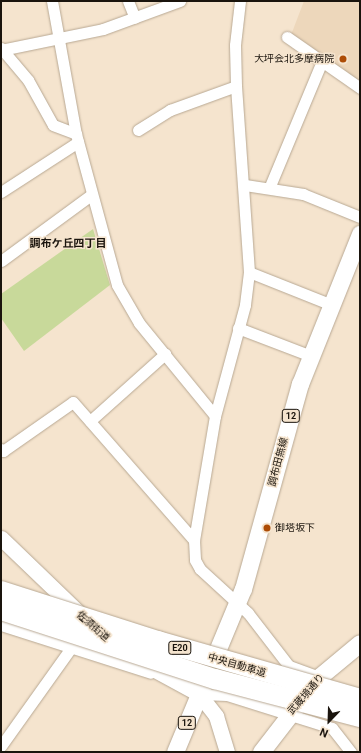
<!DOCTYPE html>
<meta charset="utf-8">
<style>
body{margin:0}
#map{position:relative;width:361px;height:753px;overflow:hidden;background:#f5e4ce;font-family:Roboto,"Noto Sans JP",sans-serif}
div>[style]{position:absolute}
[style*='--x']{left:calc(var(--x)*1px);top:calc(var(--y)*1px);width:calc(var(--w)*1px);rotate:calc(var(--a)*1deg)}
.built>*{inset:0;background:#edd7bb}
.green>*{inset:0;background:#c8d99a}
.roads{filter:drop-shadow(0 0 1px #b8a893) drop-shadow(0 0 1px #b8a893)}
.street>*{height:11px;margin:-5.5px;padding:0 5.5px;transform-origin:5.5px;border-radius:5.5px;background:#fff}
.secondary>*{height:15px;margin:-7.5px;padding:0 7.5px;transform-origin:7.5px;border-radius:7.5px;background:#fff}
.primary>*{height:17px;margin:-8.5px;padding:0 8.5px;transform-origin:8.5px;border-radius:8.5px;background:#fff}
.bridges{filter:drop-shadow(0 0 1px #b8a893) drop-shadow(0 0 1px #b8a893)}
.highway-bridge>*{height:20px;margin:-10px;padding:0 10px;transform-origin:10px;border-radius:10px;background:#fff}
.dots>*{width:11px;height:11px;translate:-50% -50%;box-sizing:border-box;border:2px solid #f5e4ce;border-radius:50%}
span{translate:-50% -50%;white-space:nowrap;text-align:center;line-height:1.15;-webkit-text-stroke:3px #f5e4ce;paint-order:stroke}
.shield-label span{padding:1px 3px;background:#f5e4ce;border:1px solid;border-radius:3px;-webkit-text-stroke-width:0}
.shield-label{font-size:9px;color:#1a140d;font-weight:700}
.poi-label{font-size:10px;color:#1a140d}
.right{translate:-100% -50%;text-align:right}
.left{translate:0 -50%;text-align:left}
.street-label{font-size:10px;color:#1a140d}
.neighbourhood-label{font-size:11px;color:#1a140d;font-weight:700}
.frame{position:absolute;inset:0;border:2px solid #1a140d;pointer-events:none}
.north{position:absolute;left:309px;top:701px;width:40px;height:40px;-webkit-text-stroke:3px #f5e4ce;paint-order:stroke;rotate:203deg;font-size:11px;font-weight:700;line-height:16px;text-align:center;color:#1a140d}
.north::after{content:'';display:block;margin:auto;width:14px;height:18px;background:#1a140d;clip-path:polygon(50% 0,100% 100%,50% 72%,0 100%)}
</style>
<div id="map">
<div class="built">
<i style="clip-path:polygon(304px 1px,360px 1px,360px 82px,291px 35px)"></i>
</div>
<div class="green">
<i style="clip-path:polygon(93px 229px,110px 285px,24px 351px,1px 318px,1px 294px)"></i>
</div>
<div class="roads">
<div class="street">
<i style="--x:52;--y:1;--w:135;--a:79.8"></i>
<i style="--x:76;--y:134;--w:156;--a:74.8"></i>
<i style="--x:117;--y:285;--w:44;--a:59.9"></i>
<i style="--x:139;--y:323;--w:120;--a:50.7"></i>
<i style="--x:128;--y:1;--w:18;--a:68"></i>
<i style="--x:240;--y:1;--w:44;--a:96.5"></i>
<i style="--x:235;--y:45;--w:41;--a:88.6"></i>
<i style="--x:236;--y:86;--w:186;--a:86"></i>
<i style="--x:249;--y:272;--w:33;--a:97"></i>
<i style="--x:245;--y:305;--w:115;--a:105.1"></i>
<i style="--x:215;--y:416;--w:126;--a:99.6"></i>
<i style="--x:194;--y:540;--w:20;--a:87"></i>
<i style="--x:195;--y:560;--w:10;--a:61"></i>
<i style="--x:200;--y:569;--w:65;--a:42.5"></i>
<i style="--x:248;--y:613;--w:67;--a:52.3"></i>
<i style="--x:289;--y:666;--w:32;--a:20"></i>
<i style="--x:287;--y:37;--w:89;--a:34.9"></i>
<i style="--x:1;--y:48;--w:42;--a:49.8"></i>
<i style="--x:28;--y:80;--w:51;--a:60.9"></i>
<i style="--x:53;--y:125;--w:25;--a:21"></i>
<i style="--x:1;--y:50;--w:104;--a:-11.6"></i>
<i style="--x:103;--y:29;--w:82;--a:-20"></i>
<i style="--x:138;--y:130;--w:38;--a:-32"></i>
<i style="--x:170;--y:110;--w:70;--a:-20"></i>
<i style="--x:245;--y:185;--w:59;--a:8.8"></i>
<i style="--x:303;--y:194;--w:61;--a:22"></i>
<i style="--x:270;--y:186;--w:135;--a:-67.4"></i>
<i style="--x:1;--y:192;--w:92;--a:-33"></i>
<i style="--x:1;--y:261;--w:112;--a:-36.3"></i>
<i style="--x:249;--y:272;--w:89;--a:21.7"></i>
<i style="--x:238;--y:328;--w:78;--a:21"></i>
<i style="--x:90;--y:421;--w:101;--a:-41.8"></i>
<i style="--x:1;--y:449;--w:3;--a:45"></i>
<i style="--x:3;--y:451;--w:85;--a:-35"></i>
<i style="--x:73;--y:402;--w:184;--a:48.8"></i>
<i style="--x:1;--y:625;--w:157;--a:17.7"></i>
<i style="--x:199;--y:694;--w:28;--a:2"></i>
<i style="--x:227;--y:695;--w:110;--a:17.4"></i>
<i style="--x:332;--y:728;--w:31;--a:52"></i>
<i style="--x:1;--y:746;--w:120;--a:-54.5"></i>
</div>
<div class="secondary">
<i style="--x:1;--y:538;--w:111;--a:43.9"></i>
<i style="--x:129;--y:656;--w:80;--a:28.5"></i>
<i style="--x:199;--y:694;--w:28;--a:52"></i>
<i style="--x:216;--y:716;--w:38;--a:73"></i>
</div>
<div class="primary">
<i style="--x:175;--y:752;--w:177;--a:-67.4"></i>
<i style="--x:243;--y:589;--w:213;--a:-74.5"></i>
<i style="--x:300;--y:384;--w:162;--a:-68.2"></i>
<i style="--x:261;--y:752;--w:95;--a:-52.3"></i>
<i style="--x:319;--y:677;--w:53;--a:-39.7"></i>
</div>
</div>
<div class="bridges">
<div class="highway-bridge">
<i style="--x:1;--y:591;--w:165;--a:17.7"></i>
<i style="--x:158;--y:641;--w:210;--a:16"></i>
<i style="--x:1;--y:610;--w:225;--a:17.9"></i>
<i style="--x:215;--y:679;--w:150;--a:14.7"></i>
</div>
</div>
<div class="dots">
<i style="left:343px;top:59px;background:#ad4c05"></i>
<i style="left:267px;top:528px;background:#ad4c05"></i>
</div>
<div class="shield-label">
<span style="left:291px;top:416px">12</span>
<span style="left:180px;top:648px">E20</span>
<span style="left:187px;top:723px">12</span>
</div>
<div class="poi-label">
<span class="right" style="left:334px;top:59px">大坪会北多摩病院</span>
<span class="left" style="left:275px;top:528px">御塔坂下</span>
</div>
<div class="street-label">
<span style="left:278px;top:462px;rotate:-75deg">調布田無線</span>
<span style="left:93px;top:626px;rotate:41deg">佐須街道</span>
<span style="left:237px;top:665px;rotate:16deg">中央自動車道</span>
<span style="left:306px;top:694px;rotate:-49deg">武蔵境通り</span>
</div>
<div class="neighbourhood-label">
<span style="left:68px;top:244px">調布ケ丘四丁目</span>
</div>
<div class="frame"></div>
<div class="north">N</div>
</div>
